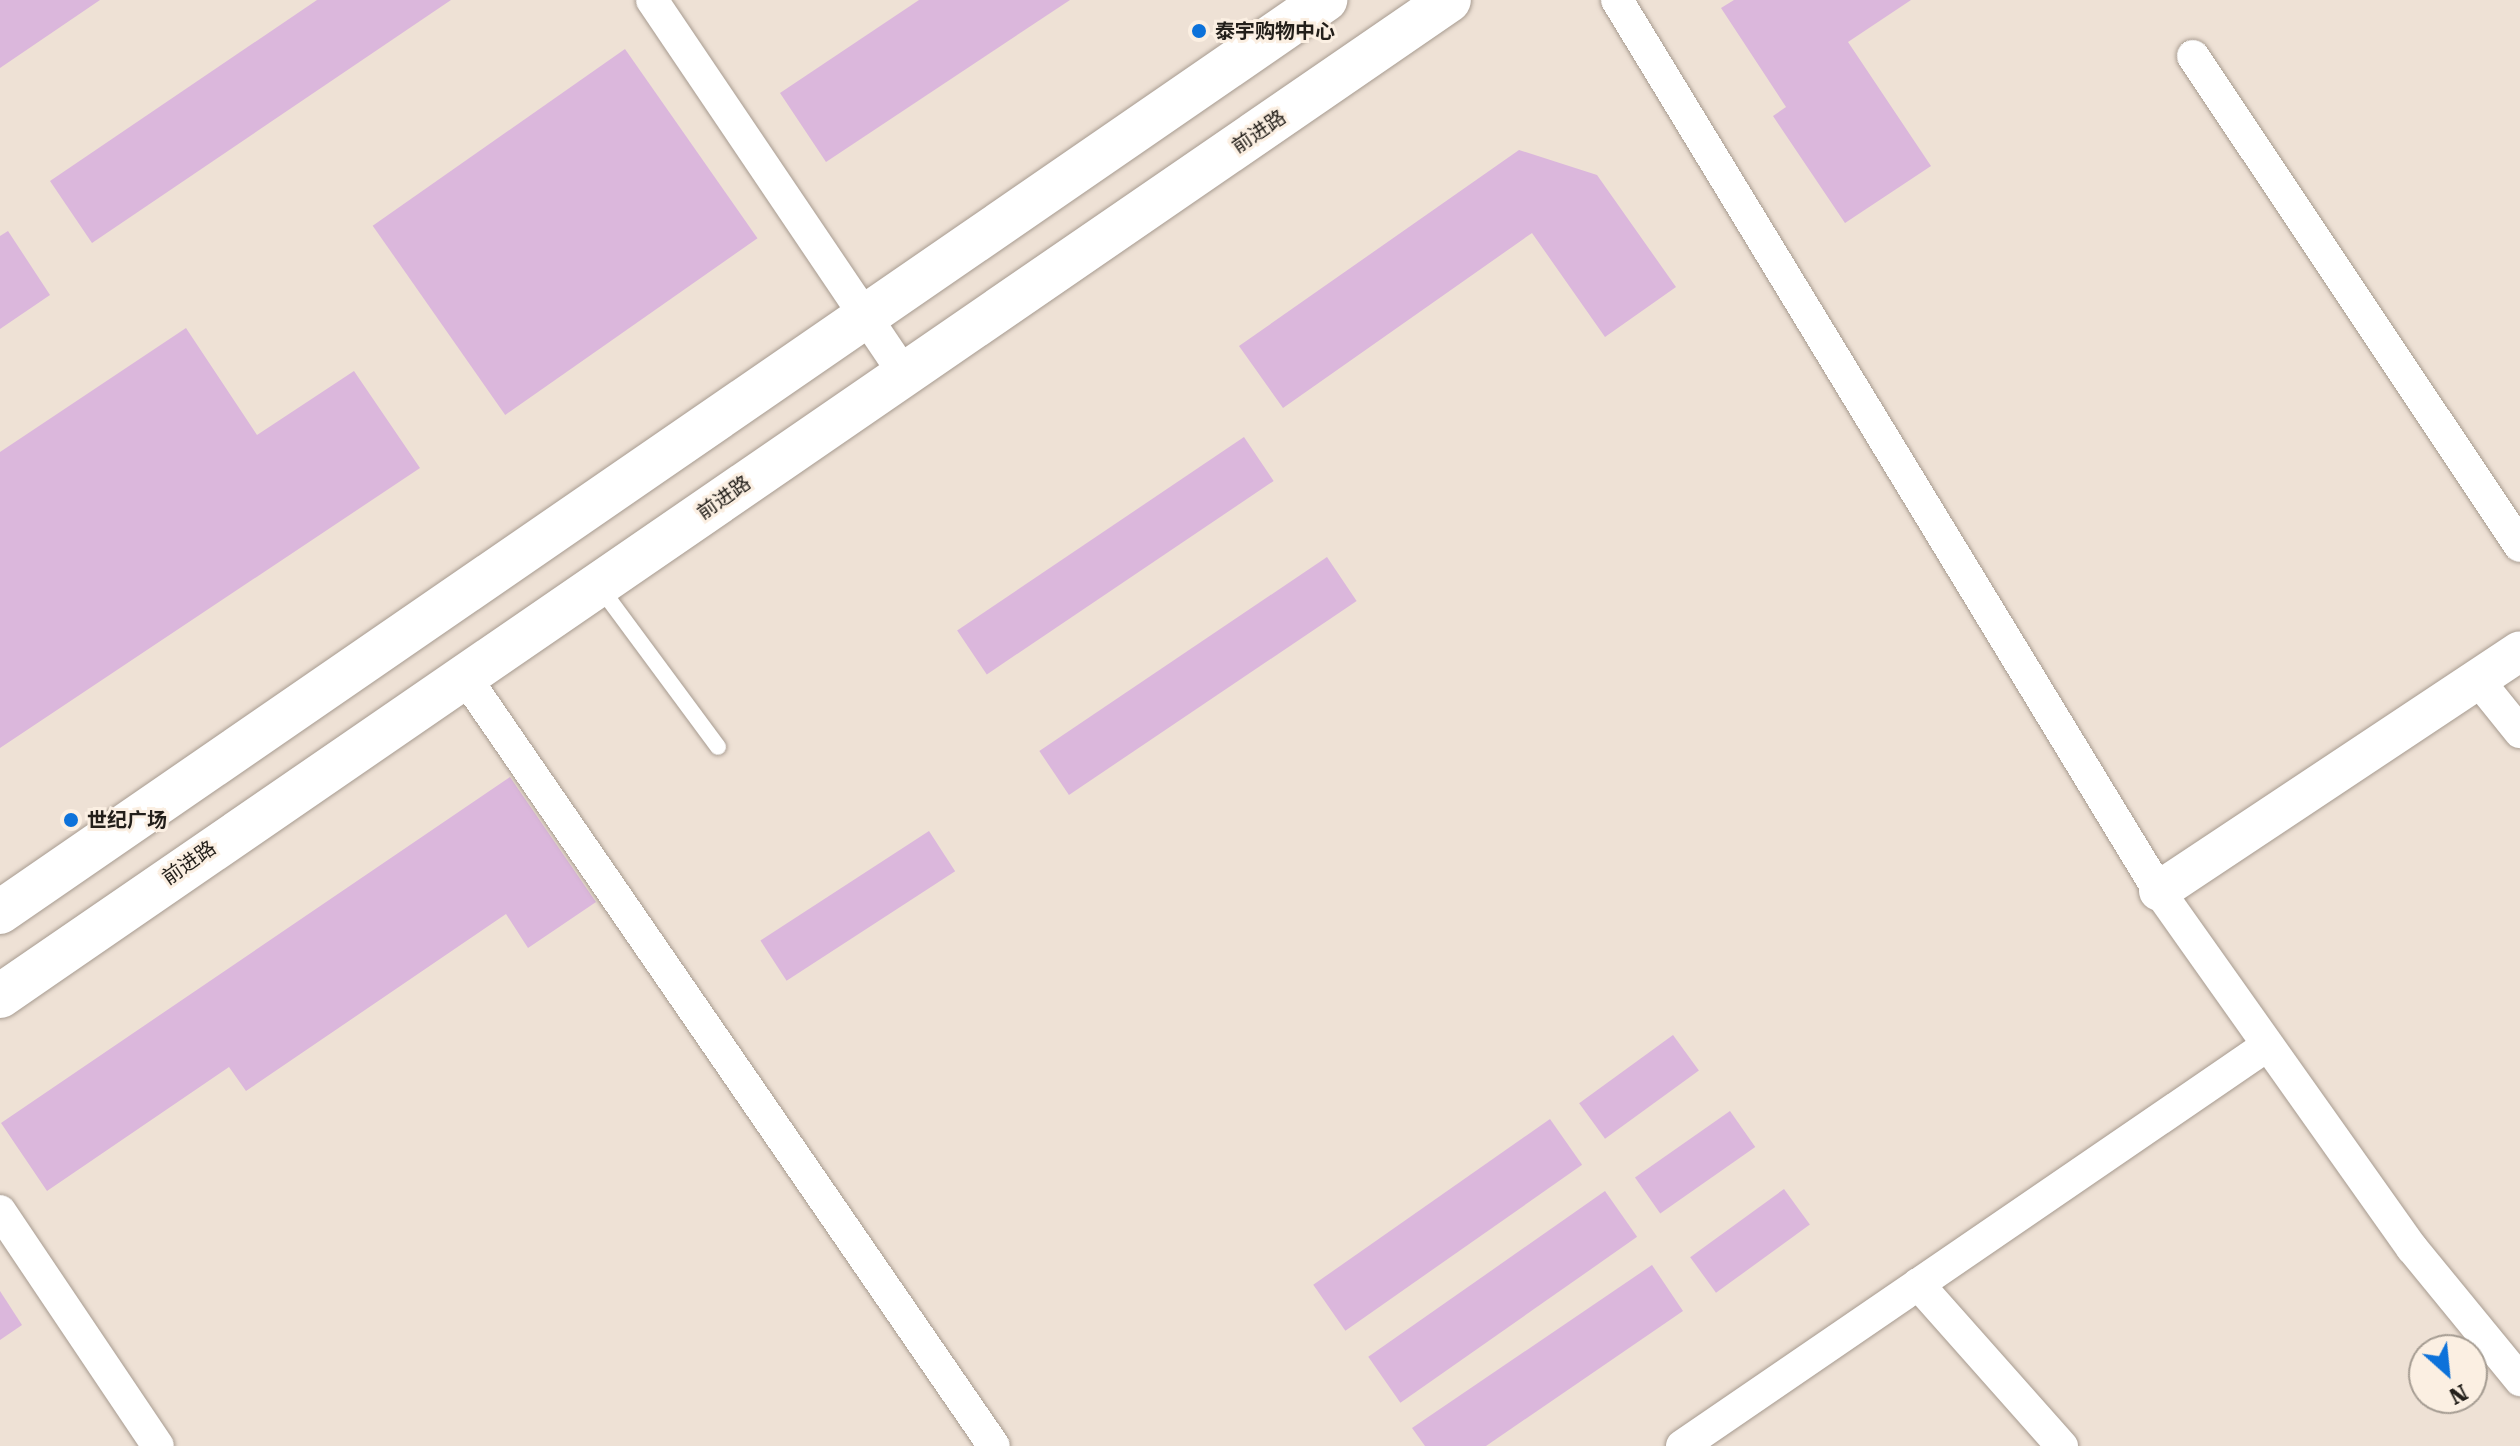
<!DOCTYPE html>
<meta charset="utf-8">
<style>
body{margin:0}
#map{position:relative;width:2520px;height:1446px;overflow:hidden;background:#eee1d5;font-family:"Roboto Serif","Noto Sans SC",serif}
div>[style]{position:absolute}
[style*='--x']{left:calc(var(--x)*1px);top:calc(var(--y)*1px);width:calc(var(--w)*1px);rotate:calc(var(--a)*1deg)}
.building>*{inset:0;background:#dbb7dc;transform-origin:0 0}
.roads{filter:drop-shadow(0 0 2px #a79b90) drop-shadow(0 0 2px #a79b90)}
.service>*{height:16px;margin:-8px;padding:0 8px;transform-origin:8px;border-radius:8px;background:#fff}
.minor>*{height:32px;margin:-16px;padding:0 16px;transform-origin:16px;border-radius:16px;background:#fff}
.tertiary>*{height:40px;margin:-20px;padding:0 20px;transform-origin:20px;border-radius:20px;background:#fff}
.secondary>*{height:44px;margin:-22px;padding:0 22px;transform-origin:22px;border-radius:22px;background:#fff}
.dots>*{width:22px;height:22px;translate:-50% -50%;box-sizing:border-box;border:4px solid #fbefe2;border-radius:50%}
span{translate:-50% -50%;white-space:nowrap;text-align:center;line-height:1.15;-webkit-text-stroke:6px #fbefe2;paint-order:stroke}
.poi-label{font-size:20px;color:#231f1a;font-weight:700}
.left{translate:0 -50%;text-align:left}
.street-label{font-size:20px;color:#231f1a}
.north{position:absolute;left:2408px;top:1334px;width:80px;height:80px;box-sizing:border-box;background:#fbefe2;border:2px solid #a59c92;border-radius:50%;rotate:153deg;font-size:22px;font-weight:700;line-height:32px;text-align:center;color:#231f1a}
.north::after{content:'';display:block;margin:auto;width:28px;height:36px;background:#0d72da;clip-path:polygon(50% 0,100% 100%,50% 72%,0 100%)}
</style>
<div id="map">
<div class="building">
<i style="clip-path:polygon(0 0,100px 0,0 68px)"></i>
<i style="clip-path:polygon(317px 0,451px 0,92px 243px,50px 181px)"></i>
<i style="clip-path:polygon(919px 0,1070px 0,826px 162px,780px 93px)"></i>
<i style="clip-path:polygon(1734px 0,1911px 0,1848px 42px,1931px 166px,1845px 223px,1773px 116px,1786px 107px,1721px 8px)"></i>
<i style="left:625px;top:49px;width:231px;height:308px;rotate:55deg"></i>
<i style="clip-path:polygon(1519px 150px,1597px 175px,1676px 287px,1605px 337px,1532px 233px,1283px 408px,1239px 346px)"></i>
<i style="clip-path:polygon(8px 231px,50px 295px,0 329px,0 236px)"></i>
<i style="clip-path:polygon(186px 328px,257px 435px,354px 371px,420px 468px,0 748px,0 452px)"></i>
<i style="left:1244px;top:437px;width:53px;height:346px;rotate:56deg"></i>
<i style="left:1327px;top:557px;width:53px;height:347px;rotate:56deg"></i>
<i style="clip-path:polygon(510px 777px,596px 902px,528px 948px,506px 914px,246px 1091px,229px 1067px,47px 1191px,1px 1123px)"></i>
<i style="left:929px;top:831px;width:48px;height:201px;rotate:57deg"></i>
<i style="left:1673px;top:1035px;width:44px;height:116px;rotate:54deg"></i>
<i style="left:1730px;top:1111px;width:44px;height:116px;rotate:55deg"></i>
<i style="left:1550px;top:1119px;width:56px;height:289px;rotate:55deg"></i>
<i style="left:1784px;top:1189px;width:44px;height:116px;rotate:54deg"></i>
<i style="left:1605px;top:1191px;width:56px;height:289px;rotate:55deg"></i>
<i style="clip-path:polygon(1652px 1265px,1683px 1311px,1486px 1446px,1425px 1446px,1412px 1428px)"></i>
<i style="clip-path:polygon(0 1291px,22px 1325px,0 1340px)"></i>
</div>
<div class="roads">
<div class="service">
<i style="--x:599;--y:586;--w:200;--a:53.5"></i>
</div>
<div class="minor">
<i style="--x:652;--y:0;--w:451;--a:56"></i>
<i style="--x:1617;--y:0;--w:1043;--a:58.69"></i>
<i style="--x:2159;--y:891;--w:438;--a:54.7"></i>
<i style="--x:2412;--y:1248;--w:171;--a:50.7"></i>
<i style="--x:2193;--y:56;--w:589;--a:56.28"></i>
<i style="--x:465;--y:677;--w:933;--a:55.48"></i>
<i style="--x:2478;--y:680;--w:67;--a:51.1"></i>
<i style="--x:0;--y:1211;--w:283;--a:56.1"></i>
<i style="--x:1918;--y:1284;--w:217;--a:48.4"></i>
<i style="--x:1682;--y:1446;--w:706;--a:-34.39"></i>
</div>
<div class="tertiary">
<i style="--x:2159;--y:891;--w:433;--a:-33.6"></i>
</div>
<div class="secondary">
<i style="--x:0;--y:912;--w:1609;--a:-34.54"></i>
<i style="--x:0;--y:996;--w:1758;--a:-34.5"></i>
</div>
</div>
<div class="dots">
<i style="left:1199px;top:31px;background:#0d72da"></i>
<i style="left:71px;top:820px;background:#0d72da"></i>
</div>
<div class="poi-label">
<span class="left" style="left:1215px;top:31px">泰宇购物中心</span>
<span class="left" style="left:87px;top:820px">世纪广场</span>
</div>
<div class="street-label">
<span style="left:1259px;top:132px;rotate:-34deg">前进路</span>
<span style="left:724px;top:498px;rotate:-35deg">前进路</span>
<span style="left:189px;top:863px;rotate:-35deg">前进路</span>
</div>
<div class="north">N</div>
</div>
